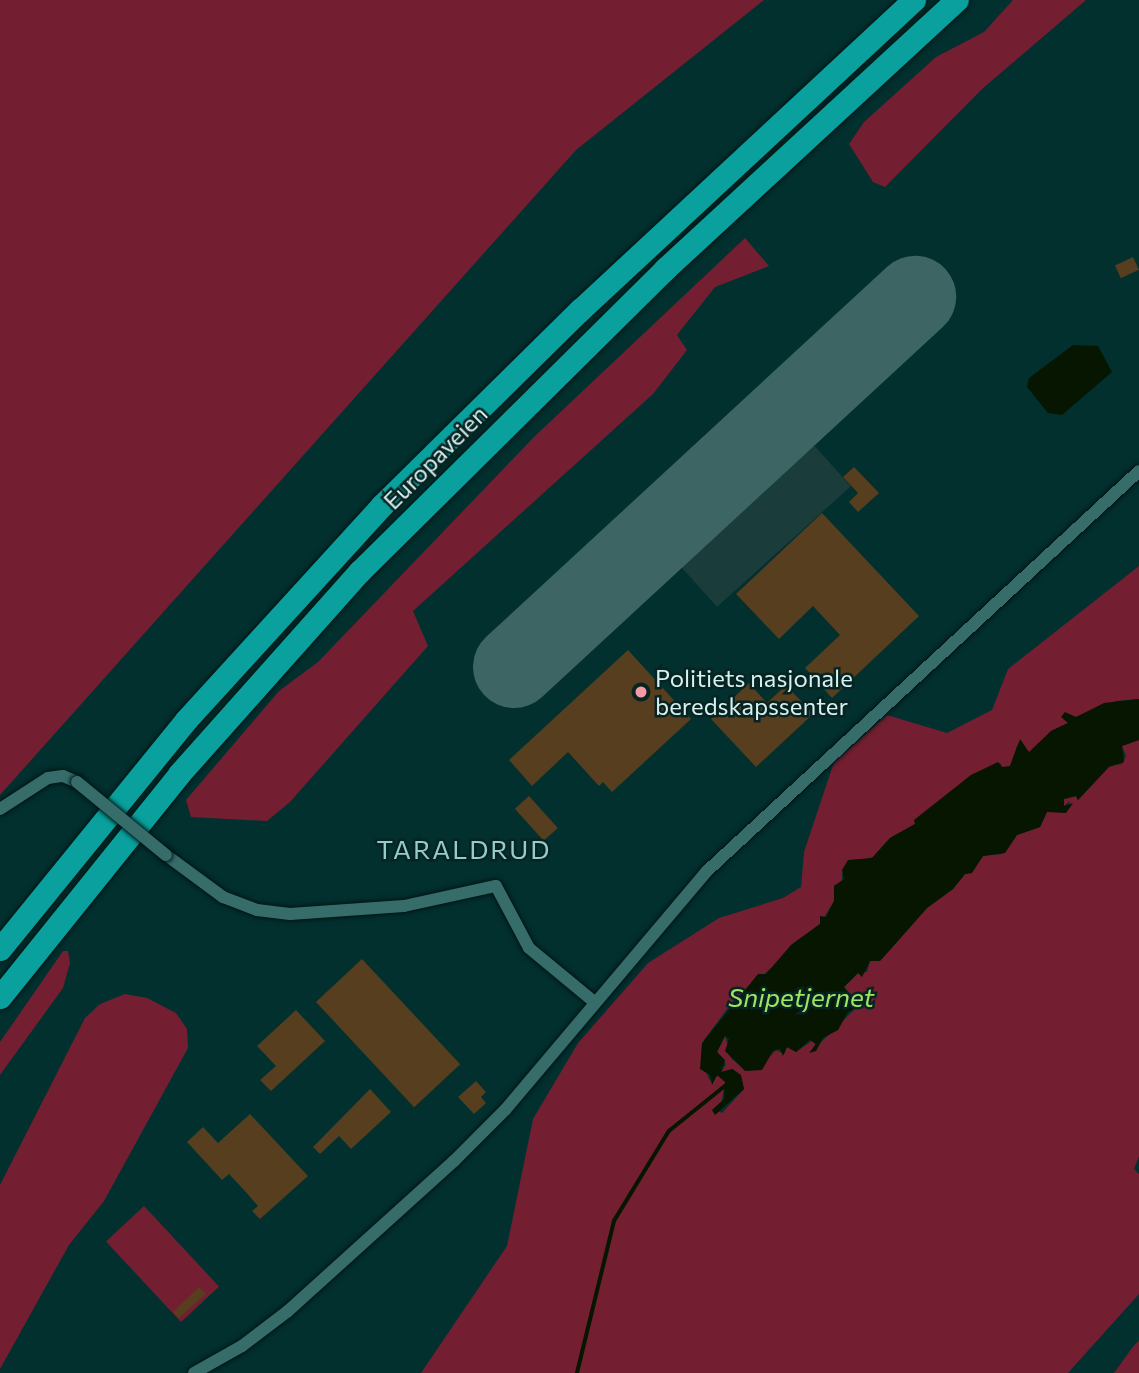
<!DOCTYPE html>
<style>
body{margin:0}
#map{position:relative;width:1139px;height:1373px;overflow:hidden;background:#02302f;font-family:Commissioner,sans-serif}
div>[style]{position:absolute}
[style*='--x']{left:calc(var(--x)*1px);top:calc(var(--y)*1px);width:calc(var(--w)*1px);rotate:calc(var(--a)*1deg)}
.built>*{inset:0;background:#1a3d3c;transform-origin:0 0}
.green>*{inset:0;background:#731f31;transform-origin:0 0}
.water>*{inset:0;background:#061600}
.stream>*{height:3.5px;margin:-1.75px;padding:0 1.75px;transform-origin:1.75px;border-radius:1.75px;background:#061600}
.runway>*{height:82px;margin:-41px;padding:0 41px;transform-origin:41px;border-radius:41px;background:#3c6564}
.building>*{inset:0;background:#563e1e;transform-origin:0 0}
.roads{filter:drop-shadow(0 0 2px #001615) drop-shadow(0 0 2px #001615)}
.street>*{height:12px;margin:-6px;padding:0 6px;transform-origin:6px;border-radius:6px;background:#366c6a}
.highway>*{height:23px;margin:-11.5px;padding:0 11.5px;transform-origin:11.5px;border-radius:11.5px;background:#09a09d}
.bridges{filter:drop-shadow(0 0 2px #001615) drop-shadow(0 0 2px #001615)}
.street-bridge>*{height:12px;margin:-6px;padding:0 6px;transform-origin:6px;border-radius:6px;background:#366c6a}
.dots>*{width:19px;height:19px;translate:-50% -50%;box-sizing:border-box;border:4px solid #072423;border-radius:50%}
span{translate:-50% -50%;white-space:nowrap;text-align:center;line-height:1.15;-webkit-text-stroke:5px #072423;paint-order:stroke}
.street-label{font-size:24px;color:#d6f1f0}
.poi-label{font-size:24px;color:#d6f1f0}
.left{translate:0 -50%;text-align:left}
.neighbourhood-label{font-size:26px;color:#94ccc9;letter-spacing:2px}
.water-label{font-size:26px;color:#a0e55f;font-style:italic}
</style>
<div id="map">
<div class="built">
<i style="left:810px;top:441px;width:61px;height:180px;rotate:48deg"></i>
</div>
<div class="green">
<i style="clip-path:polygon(0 0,764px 0,576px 150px,0 795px)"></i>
<i style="clip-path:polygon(1013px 0,1086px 0,982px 89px,885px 187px,873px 182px,849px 144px,864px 122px,936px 57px,984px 32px)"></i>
<i style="clip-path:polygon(745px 238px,769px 266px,715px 287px,677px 335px,687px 350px,653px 394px,413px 611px,428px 646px,290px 802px,267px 821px,191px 817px,186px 800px,279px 691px,318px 662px,535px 436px)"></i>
<i style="clip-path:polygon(1139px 566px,1139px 699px,1116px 701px,1076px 717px,1063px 714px,1068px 723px,1051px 731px,1039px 746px,1029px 753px,1022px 743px,1017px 746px,1010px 766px,1003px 768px,1000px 763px,971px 775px,915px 824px,890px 838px,873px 857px,854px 862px,842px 874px,842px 882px,834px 886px,834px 901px,820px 924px,791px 945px,785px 956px,733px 1001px,704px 1040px,706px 1072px,710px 1081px,719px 1075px,725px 1082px,721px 1105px,714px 1109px,722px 1113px,744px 1089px,741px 1076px,733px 1069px,721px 1073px,726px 1064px,717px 1052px,725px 1036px,731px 1058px,746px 1070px,758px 1069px,776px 1050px,784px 1054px,787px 1047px,796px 1052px,813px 1040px,816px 1047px,810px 1053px,856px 1008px,858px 1001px,844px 987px,858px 973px,867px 972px,870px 961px,882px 959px,927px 908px,953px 889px,965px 874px,971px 873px,983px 856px,1002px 854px,1017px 835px,1040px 827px,1047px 812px,1067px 811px,1070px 801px,1064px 806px,1064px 799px,1076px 796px,1078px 800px,1109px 766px,1122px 764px,1126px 756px,1122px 746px,1139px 740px,1139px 1156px,1134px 1169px,1139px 1174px,1139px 1294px,1068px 1373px,421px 1373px,507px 1246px,533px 1119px,578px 1043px,648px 963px,719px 918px,783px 898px,801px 887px,804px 852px,834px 762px,887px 715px,947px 733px,992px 710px,1008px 669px)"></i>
<i style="clip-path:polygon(63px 951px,68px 951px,70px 963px,63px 988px,0 1075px,0 1042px)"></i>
<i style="clip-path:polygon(125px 994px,147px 998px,176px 1013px,187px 1029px,188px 1048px,104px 1201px,69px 1245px,0 1369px,0 1185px,85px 1018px,100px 1004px)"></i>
<i style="left:144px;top:1206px;width:110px;height:52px;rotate:47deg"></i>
<i style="clip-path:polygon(1139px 1340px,1139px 1373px,1114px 1373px,1132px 1348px)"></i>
</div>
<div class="water">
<i style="clip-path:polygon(1073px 345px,1098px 346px,1112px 372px,1062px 415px,1048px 413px,1027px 387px,1029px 378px)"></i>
<i style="clip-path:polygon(1139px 699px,1139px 740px,1122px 746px,1124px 762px,1109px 767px,1078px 800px,1076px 796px,1064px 799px,1064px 806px,1073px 803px,1066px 813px,1047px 812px,1040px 827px,1017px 835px,1005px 853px,983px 856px,972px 873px,965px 874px,953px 889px,927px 908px,880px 961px,870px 961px,862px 977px,858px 973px,844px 987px,858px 1007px,848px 1012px,838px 1030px,823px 1038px,816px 1051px,809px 1053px,816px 1044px,810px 1040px,796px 1052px,787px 1047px,783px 1056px,780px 1049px,773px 1051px,762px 1070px,745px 1071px,725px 1051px,729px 1039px,725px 1036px,717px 1052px,725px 1060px,721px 1072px,732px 1069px,741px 1075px,744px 1089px,715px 1115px,712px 1110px,724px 1099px,725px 1082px,717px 1075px,712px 1085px,710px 1075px,700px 1069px,702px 1043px,758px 974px,766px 974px,791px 945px,820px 924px,820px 916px,826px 917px,834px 901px,834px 886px,844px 879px,842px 870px,848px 860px,872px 858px,890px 838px,915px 824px,914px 820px,971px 775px,998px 762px,1002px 767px,1010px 766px,1020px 739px,1029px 752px,1051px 731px,1068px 723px,1061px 717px,1065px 712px,1076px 717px,1104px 703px)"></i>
</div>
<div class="stream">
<i style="--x:577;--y:1373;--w:156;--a:-76.3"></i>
<i style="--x:614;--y:1221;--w:105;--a:-58.6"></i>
<i style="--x:669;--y:1131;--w:72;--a:-38.8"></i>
</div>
<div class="runway">
<i style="--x:514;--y:667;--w:546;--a:-42.7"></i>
</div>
<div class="building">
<i style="left:1133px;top:257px;width:14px;height:20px;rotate:65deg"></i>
<i style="clip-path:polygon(854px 467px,879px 493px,858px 512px,849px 502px,858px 493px,843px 477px)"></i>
<i style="clip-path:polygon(822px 513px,919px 616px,832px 698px,805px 668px,840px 635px,813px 606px,779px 639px,736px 594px)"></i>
<i style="clip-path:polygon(628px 650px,691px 719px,612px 792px,603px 782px,599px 786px,568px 752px,532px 786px,509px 760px)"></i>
<i style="clip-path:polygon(749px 683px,767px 703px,786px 685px,813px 714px,756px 767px,711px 719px)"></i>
<i style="left:529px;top:796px;width:43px;height:19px;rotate:48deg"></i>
<i style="left:362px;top:959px;width:144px;height:63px;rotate:47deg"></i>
<i style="clip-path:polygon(296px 1010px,325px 1041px,271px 1091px,260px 1080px,276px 1066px,257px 1046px)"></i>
<i style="clip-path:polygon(476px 1081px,486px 1092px,481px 1097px,486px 1103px,474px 1114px,458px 1097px)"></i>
<i style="clip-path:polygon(370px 1089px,391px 1112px,351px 1149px,339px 1136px,320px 1154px,313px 1147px)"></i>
<i style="clip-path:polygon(250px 1114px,308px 1176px,260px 1219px,252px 1211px,258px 1206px,244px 1190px,229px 1174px,222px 1180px,187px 1142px,203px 1127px,218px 1143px)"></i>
<i style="clip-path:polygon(199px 1287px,206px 1294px,179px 1318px,173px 1312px)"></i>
</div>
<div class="roads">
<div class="street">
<i style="--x:0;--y:809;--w:57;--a:-32.9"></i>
<i style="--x:48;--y:778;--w:15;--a:-8"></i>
<i style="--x:63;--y:776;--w:15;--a:23"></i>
<i style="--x:166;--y:855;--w:71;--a:36.4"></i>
<i style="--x:223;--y:897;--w:36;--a:21"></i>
<i style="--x:257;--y:910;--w:33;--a:7"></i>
<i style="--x:290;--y:914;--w:114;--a:-4"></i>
<i style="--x:404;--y:906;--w:94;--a:-12.3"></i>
<i style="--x:496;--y:886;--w:70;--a:62"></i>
<i style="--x:529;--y:948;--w:83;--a:39.6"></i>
<i style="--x:194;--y:1373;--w:55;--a:-29.4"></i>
<i style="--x:242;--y:1346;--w:58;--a:-37.3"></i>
<i style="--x:288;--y:1311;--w:224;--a:-42.1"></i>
<i style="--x:454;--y:1161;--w:72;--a:-45"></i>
<i style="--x:505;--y:1110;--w:312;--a:-49.8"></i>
<i style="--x:706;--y:872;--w:590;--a:-42.8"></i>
</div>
<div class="highway">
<i style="--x:0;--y:949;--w:295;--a:-50.9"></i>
<i style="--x:186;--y:720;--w:291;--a:-47.6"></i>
<i style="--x:382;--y:505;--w:278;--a:-44.6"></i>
<i style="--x:580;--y:310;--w:456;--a:-42.9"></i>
<i style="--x:0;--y:997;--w:286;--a:-51.2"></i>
<i style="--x:179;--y:774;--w:272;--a:-48.3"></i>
<i style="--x:360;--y:571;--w:429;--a:-44.7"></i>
<i style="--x:665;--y:269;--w:397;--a:-42.7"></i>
</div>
</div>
<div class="bridges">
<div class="street-bridge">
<i style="--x:77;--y:782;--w:115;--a:39.4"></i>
</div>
</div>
<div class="dots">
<i style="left:641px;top:692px;background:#f49aa5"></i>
</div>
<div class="street-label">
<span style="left:435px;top:457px;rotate:-45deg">Europaveien</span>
</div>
<div class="poi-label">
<span class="left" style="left:655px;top:692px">Politiets nasjonale<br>beredskapssenter</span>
</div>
<div class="neighbourhood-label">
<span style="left:464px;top:849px">TARALDRUD</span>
</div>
<div class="water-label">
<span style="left:801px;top:997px">Snipetjernet</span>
</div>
</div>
